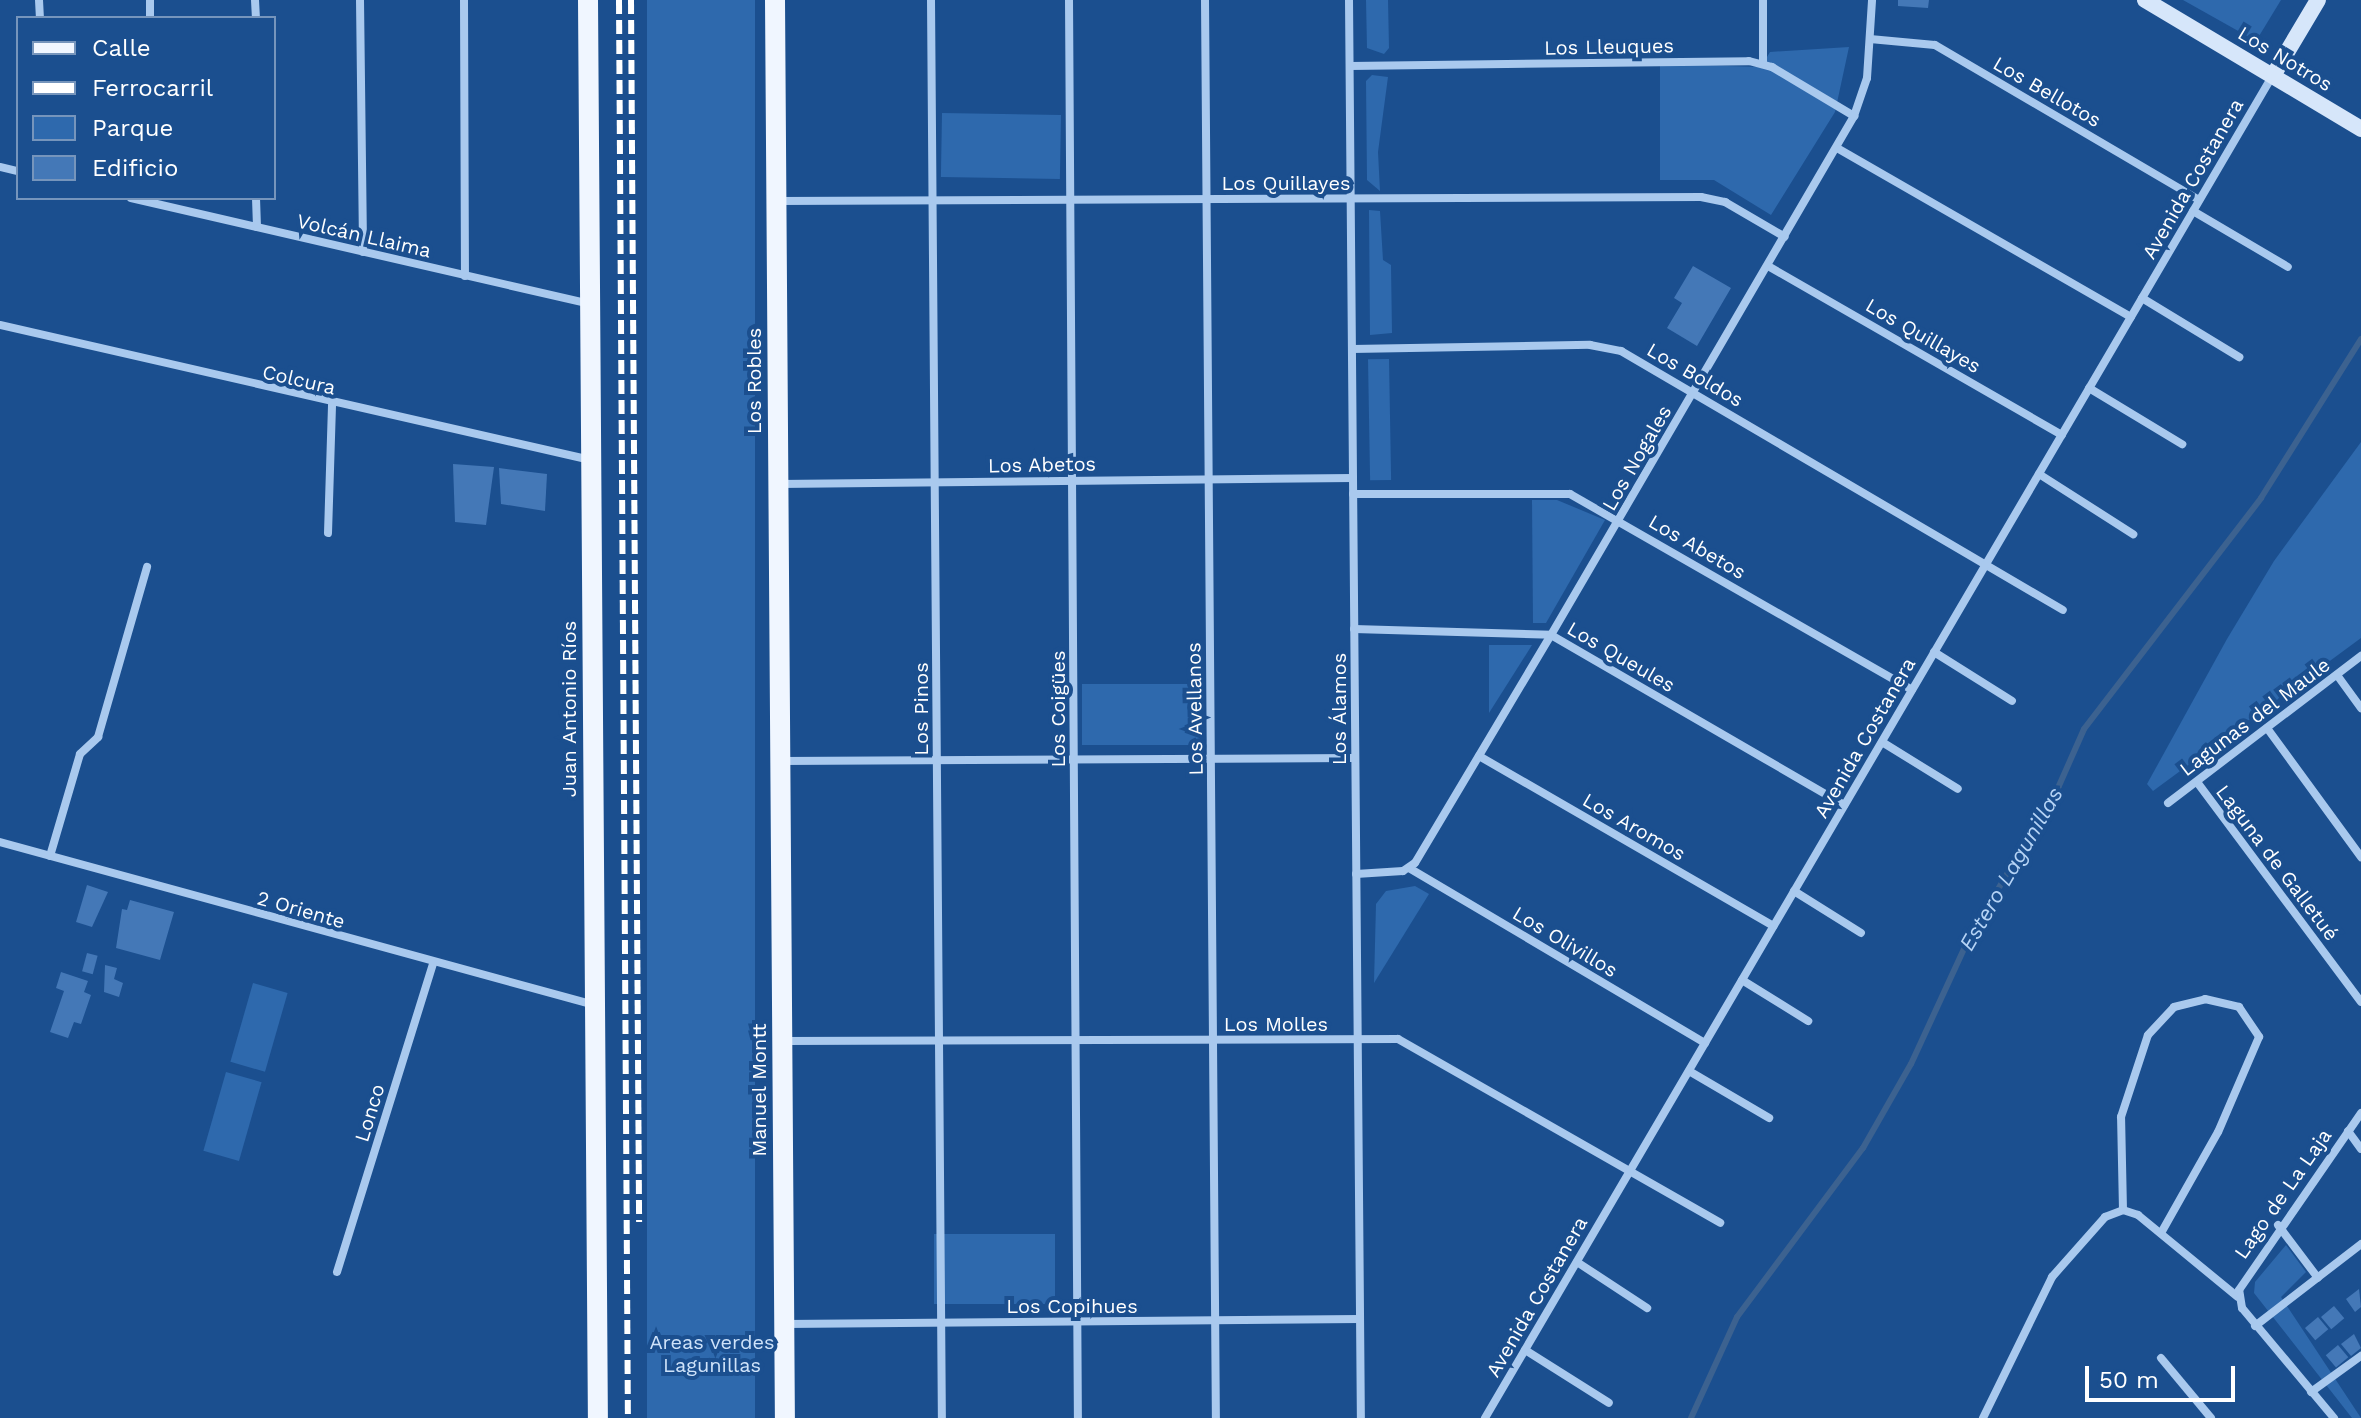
<!DOCTYPE html>
<meta charset="utf-8">
<style>
body{margin:0}
#map{position:relative;width:2361px;height:1418px;overflow:hidden;background:#1b4f8f;font-family:"Work Sans",sans-serif}
div>[style]{position:absolute}
[style*='--x']{left:calc(var(--x)*1px);top:calc(var(--y)*1px);width:calc(var(--w)*1px);rotate:calc(var(--a)*1deg)}
.green>*{inset:0;background:#2e69ad;transform-origin:0 0}
.stream>*{height:6px;margin:-3px;padding:0 3px;transform-origin:3px;border-radius:3px;background:#3c6290}
.building>*{inset:0;background:#4478b7;transform-origin:0 0}
.street>*{height:8px;margin:-4px;padding:0 4px;transform-origin:4px;border-radius:4px;background:#a9c9ee}
.secondary>*{height:16px;margin:-8px;padding:0 8px;transform-origin:8px;border-radius:8px;background:#d6e6fa}
.primary>*{height:20px;margin:-10px;padding:0 10px;transform-origin:10px;border-radius:10px;background:#f0f6ff}
.rail>*{height:6px;margin-top:-3px;transform-origin:0;background:repeating-linear-gradient(90deg,#fff 0 14px,transparent 0 20px)}
span{translate:-50% -50%;white-space:nowrap;text-align:center;line-height:1.15;-webkit-text-stroke:8px #1b4f8f;paint-order:stroke}
.street-label{font-size:20px;color:#fff}
.park-label{font-size:20px;color:#cfe3fa}
.water-label{font-size:22px;color:#b5d3f5;font-style:italic}
.legend{position:absolute;left:16px;top:16px;width:260px;height:184px;box-sizing:border-box;background:#1b4f8f;border:2px solid #7695bc;margin:0;padding:10px 14px;list-style:none;font-size:24px;color:#fff}
.legend li{display:flex;align-items:center;gap:16px;height:40px}
.legend b{width:40px;border:2px solid #7695bc}
.scale{position:absolute;left:2085px;top:1366px;width:150px;height:36px;box-sizing:border-box;border:4px solid #fff;border-top:0;padding-left:10px;font-size:24px;line-height:28px;white-space:nowrap;color:#fff;-webkit-text-stroke:6px #1b4f8f;paint-order:stroke}
</style>
<div id="map">
<div class="green">
<i style="left:647px;top:0;width:108px;height:1418px"></i>
<i style="clip-path:polygon(1366px 0,1388px 0,1389px 48px,1384px 54px,1367px 48px)"></i>
<i style="clip-path:polygon(2183px 0,2281px 0,2256px 41px)"></i>
<i style="clip-path:polygon(1849px 47px,1835px 112px,1771px 215px,1714px 180px,1660px 180px,1660px 64px,1761px 67px,1770px 52px)"></i>
<i style="clip-path:polygon(1372px 75px,1388px 77px,1378px 152px,1380px 191px,1367px 180px,1366px 81px)"></i>
<i style="left:1061px;top:115px;width:64px;height:119px;rotate:91deg"></i>
<i style="clip-path:polygon(1369px 210px,1380px 211px,1383px 260px,1391px 265px,1392px 333px,1370px 335px)"></i>
<i style="left:1389px;top:359px;width:121px;height:21px;rotate:89deg"></i>
<i style="clip-path:polygon(2361px 442px,2361px 638px,2153px 791px,2147px 784px,2227px 639px,2274px 561px)"></i>
<i style="clip-path:polygon(1532px 500px,1557px 500px,1605px 520px,1546px 623px,1533px 623px)"></i>
<i style="clip-path:polygon(1489px 645px,1532px 645px,1489px 713px)"></i>
<i style="left:1082px;top:684px;width:118px;height:61px"></i>
<i style="clip-path:polygon(1415px 886px,1429px 894px,1374px 983px,1376px 904px,1386px 891px)"></i>
<i style="left:253px;top:983px;width:36px;height:82px;rotate:16deg"></i>
<i style="left:226px;top:1072px;width:37px;height:82px;rotate:16deg"></i>
<i style="left:934px;top:1234px;width:121px;height:70px"></i>
<i style="clip-path:polygon(2286px 1245px,2306px 1272px,2281px 1297px,2361px 1418px,2352px 1418px,2254px 1293px,2255px 1282px)"></i>
</div>
<div class="stream">
<i style="--x:1691;--y:1418;--w:111;--a:-65.5"></i>
<i style="--x:1737;--y:1317;--w:211;--a:-53.3"></i>
<i style="--x:1863;--y:1148;--w:97;--a:-60.3"></i>
<i style="--x:1911;--y:1064;--w:136;--a:-65.3"></i>
<i style="--x:1968;--y:940;--w:177;--a:-59.4"></i>
<i style="--x:2058;--y:788;--w:64;--a:-66.2"></i>
<i style="--x:2084;--y:729;--w:291;--a:-52.5"></i>
<i style="--x:2261;--y:498;--w:188;--a:-57.8"></i>
</div>
<div class="building">
<i style="clip-path:polygon(1898px 0,1929px 0,1928px 8px,1898px 6px)"></i>
<i style="clip-path:polygon(1693px 266px,1731px 288px,1697px 346px,1667px 328px,1682px 303px,1674px 298px)"></i>
<i style="clip-path:polygon(453px 464px,494px 467px,486px 525px,455px 522px)"></i>
<i style="clip-path:polygon(499px 468px,547px 474px,545px 511px,501px 504px)"></i>
<i style="clip-path:polygon(87px 885px,108px 892px,92px 927px,76px 922px)"></i>
<i style="clip-path:polygon(130px 900px,174px 912px,160px 960px,116px 948px,122px 909px,127px 910px)"></i>
<i style="left:87px;top:953px;width:11px;height:19px;rotate:15deg"></i>
<i style="clip-path:polygon(105px 965px,117px 968px,114px 979px,123px 983px,119px 997px,104px 992px)"></i>
<i style="clip-path:polygon(61px 972px,88px 981px,84px 992px,91px 995px,81px 1024px,74px 1022px,68px 1038px,50px 1032px,64px 991px,56px 988px)"></i>
<i style="clip-path:polygon(2359px 1289px,2361px 1307px,2355px 1312px,2346px 1299px)"></i>
<i style="left:2334px;top:1306px;width:16px;height:17px;rotate:50deg"></i>
<i style="left:2318px;top:1317px;width:16px;height:17px;rotate:50deg"></i>
<i style="clip-path:polygon(2354px 1334px,2361px 1348px,2351px 1356px,2341px 1344px)"></i>
<i style="left:2338px;top:1345px;width:16px;height:16px;rotate:50deg"></i>
</div>
<div class="street">
<i style="--x:39;--y:0;--w:18;--a:87"></i>
<i style="--x:150;--y:0;--w:18;--a:90"></i>
<i style="--x:255;--y:0;--w:18;--a:87"></i>
<i style="--x:360;--y:0;--w:252;--a:89.3"></i>
<i style="--x:464;--y:0;--w:276;--a:89.8"></i>
<i style="--x:931;--y:0;--w:1418;--a:89.56"></i>
<i style="--x:1069;--y:0;--w:1418;--a:89.64"></i>
<i style="--x:1205;--y:0;--w:1418;--a:89.56"></i>
<i style="--x:1349;--y:0;--w:1418;--a:89.52"></i>
<i style="--x:1763;--y:0;--w:63;--a:90"></i>
<i style="--x:1870;--y:39;--w:65;--a:5.3"></i>
<i style="--x:1935;--y:45;--w:306;--a:30.4"></i>
<i style="--x:1350;--y:66;--w:399;--a:-0.7"></i>
<i style="--x:1749;--y:61;--w:24;--a:15"></i>
<i style="--x:1772;--y:67;--w:96;--a:30.9"></i>
<i style="--x:1837;--y:148;--w:339;--a:29.9"></i>
<i style="--x:0;--y:167;--w:18;--a:13"></i>
<i style="--x:131;--y:198;--w:471;--a:13"></i>
<i style="--x:256;--y:198;--w:29;--a:88"></i>
<i style="--x:778;--y:201;--w:923;--a:-0.25"></i>
<i style="--x:1701;--y:197;--w:25;--a:12"></i>
<i style="--x:1725;--y:202;--w:69;--a:30.3"></i>
<i style="--x:2193;--y:211;--w:110;--a:30.5"></i>
<i style="--x:1768;--y:266;--w:339;--a:29.9"></i>
<i style="--x:2142;--y:298;--w:114;--a:31.3"></i>
<i style="--x:0;--y:325;--w:606;--a:12.87"></i>
<i style="--x:1352;--y:349;--w:238;--a:-1"></i>
<i style="--x:1590;--y:345;--w:32;--a:11"></i>
<i style="--x:1621;--y:351;--w:512;--a:30.37"></i>
<i style="--x:2089;--y:388;--w:109;--a:31.1"></i>
<i style="--x:2039;--y:474;--w:112;--a:32.6"></i>
<i style="--x:779;--y:484;--w:574;--a:-0.6"></i>
<i style="--x:1353;--y:494;--w:217;--a:0"></i>
<i style="--x:1570;--y:494;--w:394;--a:29.8"></i>
<i style="--x:328;--y:533;--w:129;--a:-88.2"></i>
<i style="--x:1354;--y:629;--w:197;--a:1.7"></i>
<i style="--x:1551;--y:635;--w:339;--a:30.1"></i>
<i style="--x:1934;--y:652;--w:92;--a:32.1"></i>
<i style="--x:2337;--y:675;--w:41;--a:54"></i>
<i style="--x:2267;--y:728;--w:160;--a:53.9"></i>
<i style="--x:1882;--y:742;--w:89;--a:31.7"></i>
<i style="--x:1479;--y:756;--w:340;--a:30"></i>
<i style="--x:781;--y:761;--w:574;--a:-0.3"></i>
<i style="--x:2197;--y:782;--w:274;--a:53.3"></i>
<i style="--x:2168;--y:803;--w:243;--a:-37.3"></i>
<i style="--x:0;--y:842;--w:616;--a:15.34"></i>
<i style="--x:50;--y:856;--w:106;--a:-73.6"></i>
<i style="--x:80;--y:754;--w:25;--a:-43"></i>
<i style="--x:98;--y:737;--w:177;--a:-73.9"></i>
<i style="--x:1409;--y:868;--w:344;--a:30.6"></i>
<i style="--x:1356;--y:874;--w:47;--a:-3.7"></i>
<i style="--x:1403;--y:871;--w:14;--a:-34"></i>
<i style="--x:1415;--y:863;--w:265;--a:-59.2"></i>
<i style="--x:1551;--y:635;--w:601;--a:-59.72"></i>
<i style="--x:1854;--y:116;--w:40;--a:-71.1"></i>
<i style="--x:1867;--y:78;--w:78;--a:-86.3"></i>
<i style="--x:1794;--y:891;--w:79;--a:32.1"></i>
<i style="--x:1742;--y:980;--w:78;--a:31.8"></i>
<i style="--x:784;--y:1041;--w:614;--a:-0.19"></i>
<i style="--x:1398;--y:1039;--w:371;--a:29.7"></i>
<i style="--x:1689;--y:1071;--w:93;--a:30.4"></i>
<i style="--x:2348;--y:1131;--w:22;--a:54"></i>
<i style="--x:2123;--y:1210;--w:93;--a:-91.2"></i>
<i style="--x:2121;--y:1117;--w:86;--a:-71.8"></i>
<i style="--x:2148;--y:1035;--w:38;--a:-47"></i>
<i style="--x:2174;--y:1007;--w:32;--a:-14"></i>
<i style="--x:2205;--y:999;--w:35;--a:13"></i>
<i style="--x:2239;--y:1007;--w:36;--a:56"></i>
<i style="--x:2259;--y:1037;--w:103;--a:113.3"></i>
<i style="--x:2218;--y:1132;--w:116;--a:119.4"></i>
<i style="--x:2278;--y:1225;--w:66;--a:53"></i>
<i style="--x:1577;--y:1262;--w:84;--a:33.3"></i>
<i style="--x:337;--y:1272;--w:323;--a:-72.7"></i>
<i style="--x:785;--y:1324;--w:575;--a:-0.5"></i>
<i style="--x:2255;--y:1326;--w:134;--a:-37.7"></i>
<i style="--x:1525;--y:1350;--w:99;--a:32.2"></i>
<i style="--x:2161;--y:1358;--w:78;--a:50.2"></i>
<i style="--x:2311;--y:1392;--w:62;--a:-35.8"></i>
<i style="--x:1485;--y:1418;--w:1557;--a:-59.6"></i>
<i style="--x:1983;--y:1418;--w:157;--a:-63.9"></i>
<i style="--x:2052;--y:1277;--w:80;--a:-48.5"></i>
<i style="--x:2105;--y:1217;--w:19;--a:-21"></i>
<i style="--x:2123;--y:1210;--w:16;--a:18"></i>
<i style="--x:2138;--y:1215;--w:129;--a:39.4"></i>
<i style="--x:2334;--y:1418;--w:143;--a:-129.9"></i>
<i style="--x:2242;--y:1308;--w:18;--a:-99"></i>
<i style="--x:2239;--y:1290;--w:215;--a:-55.4"></i>
</div>
<div class="secondary">
<i style="--x:2145;--y:0;--w:252;--a:30.8"></i>
<i style="--x:2274;--y:74;--w:86;--a:-59.3"></i>
</div>
<div class="primary">
<i style="--x:588;--y:0;--w:1418;--a:89.6"></i>
<i style="--x:775;--y:0;--w:1418;--a:89.6"></i>
</div>
<div class="rail">
<i style="--x:619;--y:0;--w:1418;--a:89.64"></i>
<i style="--x:631;--y:0;--w:1222;--a:89.62"></i>
</div>
<div class="street-label">
<span style="left:1609px;top:47px;rotate:-1deg">Los Lleuques</span>
<span style="left:2285px;top:59px;rotate:31deg">Los Notros</span>
<span style="left:2047px;top:92px;rotate:30deg">Los Bellotos</span>
<span style="left:2193px;top:179px;rotate:-60deg">Avenida Costanera</span>
<span style="left:1286px;top:183px">Los Quillayes</span>
<span style="left:364px;top:236px;rotate:13deg">Volcán Llaima</span>
<span style="left:1923px;top:336px;rotate:30deg">Los Quillayes</span>
<span style="left:1695px;top:375px;rotate:30deg">Los Boldos</span>
<span style="left:299px;top:380px;rotate:13deg">Colcura</span>
<span style="left:754px;top:381px;rotate:-90deg">Los Robles</span>
<span style="left:1637px;top:458px;rotate:-60deg">Los Nogales</span>
<span style="left:1042px;top:465px;rotate:-1deg">Los Abetos</span>
<span style="left:1697px;top:547px;rotate:30deg">Los Abetos</span>
<span style="left:1621px;top:657px;rotate:30deg">Los Queules</span>
<span style="left:569px;top:709px;rotate:-90deg">Juan Antonio Ríos</span>
<span style="left:921px;top:709px;rotate:-90deg">Los Pinos</span>
<span style="left:1058px;top:709px;rotate:-90deg">Los Coigües</span>
<span style="left:1195px;top:709px;rotate:-91deg">Los Avellanos</span>
<span style="left:1339px;top:709px;rotate:-90deg">Los Álamos</span>
<span style="left:2255px;top:717px;rotate:-37deg">Lagunas del Maule</span>
<span style="left:1865px;top:738px;rotate:-60deg">Avenida Costanera</span>
<span style="left:1634px;top:827px;rotate:30deg">Los Aromos</span>
<span style="left:2277px;top:863px;rotate:53deg">Laguna de Galletué</span>
<span style="left:301px;top:910px;rotate:16deg">2 Oriente</span>
<span style="left:1565px;top:942px;rotate:31deg">Los Olivillos</span>
<span style="left:1276px;top:1024px">Los Molles</span>
<span style="left:759px;top:1090px;rotate:-90deg">Manuel Montt</span>
<span style="left:370px;top:1113px;rotate:-73deg">Lonco</span>
<span style="left:2283px;top:1194px;rotate:-55deg">Lago de La Laja</span>
<span style="left:1537px;top:1297px;rotate:-60deg">Avenida Costanera</span>
<span style="left:1072px;top:1306px">Los Copihues</span>
</div>
<div class="park-label">
<span style="left:712px;top:1354px">Areas verdes<br>Lagunillas</span>
</div>
<div class="water-label">
<span style="left:2011px;top:869px;rotate:-60deg">Estero Lagunillas</span>
</div>
<ul class="legend">
<li><b style="height:10px;background:#f0f6ff"></b>Calle</li>
<li><b style="height:10px;background:#fff"></b>Ferrocarril</li>
<li><b style="height:22px;background:#2e69ad"></b>Parque</li>
<li><b style="height:22px;background:#4478b7"></b>Edificio</li>
</ul>
<div class="scale">50 m</div>
</div>
